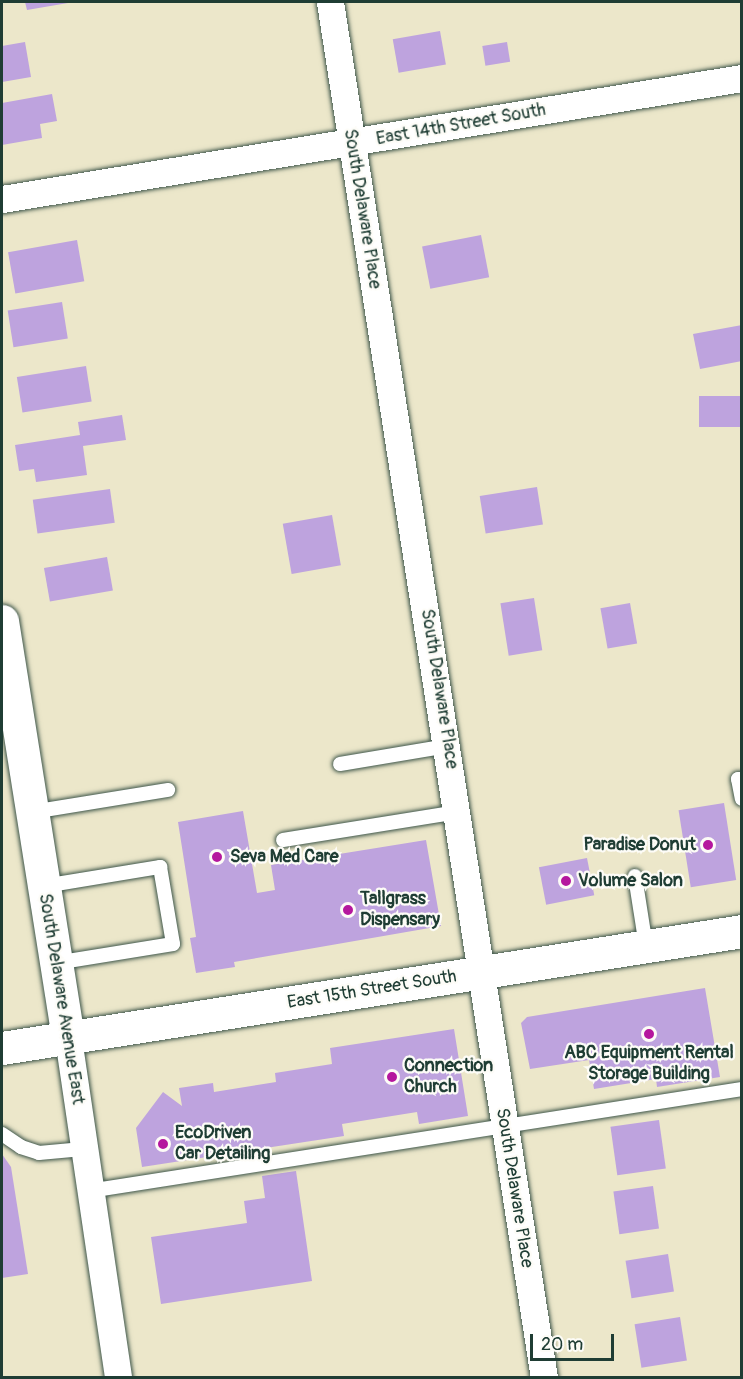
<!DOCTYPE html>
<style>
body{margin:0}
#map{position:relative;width:743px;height:1379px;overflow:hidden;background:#ece7ca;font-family:Pangolin,sans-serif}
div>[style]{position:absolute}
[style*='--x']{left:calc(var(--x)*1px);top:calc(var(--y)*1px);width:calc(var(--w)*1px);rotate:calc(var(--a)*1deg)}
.building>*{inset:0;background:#bea3de;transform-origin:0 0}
.roads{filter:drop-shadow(0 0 2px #3e564a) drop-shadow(0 0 2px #3e564a)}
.service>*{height:14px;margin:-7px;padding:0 7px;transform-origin:7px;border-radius:7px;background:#fff}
.minor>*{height:27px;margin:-13.5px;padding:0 13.5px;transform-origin:13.5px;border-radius:13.5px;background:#fff}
.secondary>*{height:33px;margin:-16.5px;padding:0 16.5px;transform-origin:16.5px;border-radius:16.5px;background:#fff}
.dots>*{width:16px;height:16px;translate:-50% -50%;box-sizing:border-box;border:3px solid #fdfcf7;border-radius:50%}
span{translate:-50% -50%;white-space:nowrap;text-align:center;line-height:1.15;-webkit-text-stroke:4.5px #fdfcf7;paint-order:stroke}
.street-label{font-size:18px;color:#1f3d34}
.poi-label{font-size:18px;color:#1f3d34;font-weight:700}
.right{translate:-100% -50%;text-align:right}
.left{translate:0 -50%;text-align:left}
.frame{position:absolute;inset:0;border:3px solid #1f3d34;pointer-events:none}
.scale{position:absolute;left:530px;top:1334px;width:84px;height:27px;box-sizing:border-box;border:3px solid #1f3d34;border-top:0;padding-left:8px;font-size:18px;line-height:21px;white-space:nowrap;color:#1f3d34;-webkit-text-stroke:4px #fdfcf7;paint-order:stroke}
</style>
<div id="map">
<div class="building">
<i style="clip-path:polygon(25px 2px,68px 2px,68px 3px,27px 10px)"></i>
<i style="left:440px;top:31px;width:34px;height:48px;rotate:80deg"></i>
<i style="clip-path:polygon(25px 42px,31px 77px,2px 82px,2px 46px)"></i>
<i style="left:507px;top:42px;width:20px;height:25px;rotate:81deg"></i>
<i style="clip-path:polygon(52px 94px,57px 121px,40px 124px,42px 138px,2px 145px,2px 103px)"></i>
<i style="left:481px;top:235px;width:43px;height:60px;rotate:79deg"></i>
<i style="left:77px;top:240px;width:42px;height:70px;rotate:80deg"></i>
<i style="left:62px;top:302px;width:37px;height:55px;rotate:81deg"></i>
<i style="clip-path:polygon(742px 325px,742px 361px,700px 369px,693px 334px)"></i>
<i style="left:86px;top:366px;width:36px;height:70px;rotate:81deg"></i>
<i style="left:742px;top:396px;width:31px;height:43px;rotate:90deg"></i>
<i style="clip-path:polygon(122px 415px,126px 440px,83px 446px,87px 475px,36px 482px,34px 469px,19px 471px,15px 445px,80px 435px,78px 422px)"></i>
<i style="left:537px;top:487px;width:38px;height:58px;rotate:81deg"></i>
<i style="left:110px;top:489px;width:34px;height:78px;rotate:82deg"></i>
<i style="left:332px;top:515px;width:51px;height:50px;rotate:80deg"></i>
<i style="left:107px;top:557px;width:34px;height:64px;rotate:80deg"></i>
<i style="left:534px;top:598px;width:53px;height:34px;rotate:81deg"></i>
<i style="left:630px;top:603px;width:41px;height:30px;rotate:80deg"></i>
<i style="left:724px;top:803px;width:78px;height:46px;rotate:81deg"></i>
<i style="clip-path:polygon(243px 811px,257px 893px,275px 890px,271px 865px,426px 840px,441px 926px,234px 962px,235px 967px,196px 973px,190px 938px,196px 937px,178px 822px)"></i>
<i style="left:587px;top:858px;width:38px;height:49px;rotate:79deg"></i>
<i style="clip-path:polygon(705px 988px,720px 1077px,657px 1087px,656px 1079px,594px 1089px,589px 1060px,530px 1069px,521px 1023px,527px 1017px)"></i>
<i style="clip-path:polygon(454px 1029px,468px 1116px,419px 1124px,417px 1112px,342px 1124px,344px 1136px,142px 1167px,136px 1128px,163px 1092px,182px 1106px,179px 1088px,213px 1083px,214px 1092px,276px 1082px,275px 1073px,332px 1064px,330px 1048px)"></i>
<i style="left:659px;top:1120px;width:49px;height:49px;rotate:82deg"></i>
<i style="clip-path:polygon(2px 1154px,11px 1167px,28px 1274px,2px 1278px)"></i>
<i style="clip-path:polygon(296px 1171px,312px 1281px,161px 1304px,151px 1237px,247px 1223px,244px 1201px,265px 1198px,262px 1176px)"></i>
<i style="left:653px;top:1186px;width:43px;height:40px;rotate:82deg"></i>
<i style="left:668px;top:1254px;width:38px;height:43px;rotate:81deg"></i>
<i style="left:680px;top:1317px;width:44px;height:46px;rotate:81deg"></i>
</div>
<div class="roads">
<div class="service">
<i style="--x:340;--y:764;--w:109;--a:-9.5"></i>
<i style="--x:742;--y:779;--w:4;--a:180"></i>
<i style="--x:738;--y:779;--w:20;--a:79"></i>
<i style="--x:32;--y:812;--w:138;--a:-9.2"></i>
<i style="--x:283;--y:840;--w:177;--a:-9.1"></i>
<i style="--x:635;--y:876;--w:71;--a:81.1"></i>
<i style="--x:44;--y:886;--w:118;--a:-9.3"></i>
<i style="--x:160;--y:867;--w:78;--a:80.4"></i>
<i style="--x:173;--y:944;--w:119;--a:170.8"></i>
<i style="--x:2;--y:1134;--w:23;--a:34"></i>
<i style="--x:21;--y:1147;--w:19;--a:18"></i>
<i style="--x:39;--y:1153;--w:44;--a:-5.2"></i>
<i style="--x:89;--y:1191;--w:661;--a:-8.88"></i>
</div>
<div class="minor">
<i style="--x:330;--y:2;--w:1393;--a:81.16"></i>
<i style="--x:2;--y:199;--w:750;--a:-9.29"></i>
<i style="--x:68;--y:1038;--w:344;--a:81.6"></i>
</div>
<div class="secondary">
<i style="--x:2;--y:621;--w:422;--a:81"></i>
<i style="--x:2;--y:1048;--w:749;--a:-8.98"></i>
</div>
</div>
<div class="dots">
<i style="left:708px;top:845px;background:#b5179e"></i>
<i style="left:217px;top:857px;background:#b5179e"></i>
<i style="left:566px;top:881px;background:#b5179e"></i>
<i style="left:348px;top:910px;background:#b5179e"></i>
<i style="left:649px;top:1034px;background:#b5179e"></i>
<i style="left:392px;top:1077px;background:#b5179e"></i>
<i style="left:163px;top:1144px;background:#b5179e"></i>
</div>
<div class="street-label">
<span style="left:461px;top:125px;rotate:-10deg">East 14th Street South</span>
<span style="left:362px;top:209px;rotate:81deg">South Delaware Place</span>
<span style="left:439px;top:689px;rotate:81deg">South Delaware Place</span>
<span style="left:372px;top:990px;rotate:-9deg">East 15th Street South</span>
<span style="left:61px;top:999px;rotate:81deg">South Delaware Avenue East</span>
<span style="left:514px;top:1188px;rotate:81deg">South Delaware Place</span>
</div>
<div class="poi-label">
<span class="right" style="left:696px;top:845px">Paradise Donut</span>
<span class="left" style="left:230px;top:857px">Seva Med Care</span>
<span class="left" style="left:578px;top:881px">Volume Salon</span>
<span class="left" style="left:360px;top:910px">Tallgrass<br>Dispensary</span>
<span style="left:649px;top:1064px">ABC Equipment Rental<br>Storage Building</span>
<span class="left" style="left:404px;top:1077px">Connection<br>Church</span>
<span class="left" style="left:175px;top:1144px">EcoDriven<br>Car Detailing</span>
</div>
<div class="frame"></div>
<div class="scale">20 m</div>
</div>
